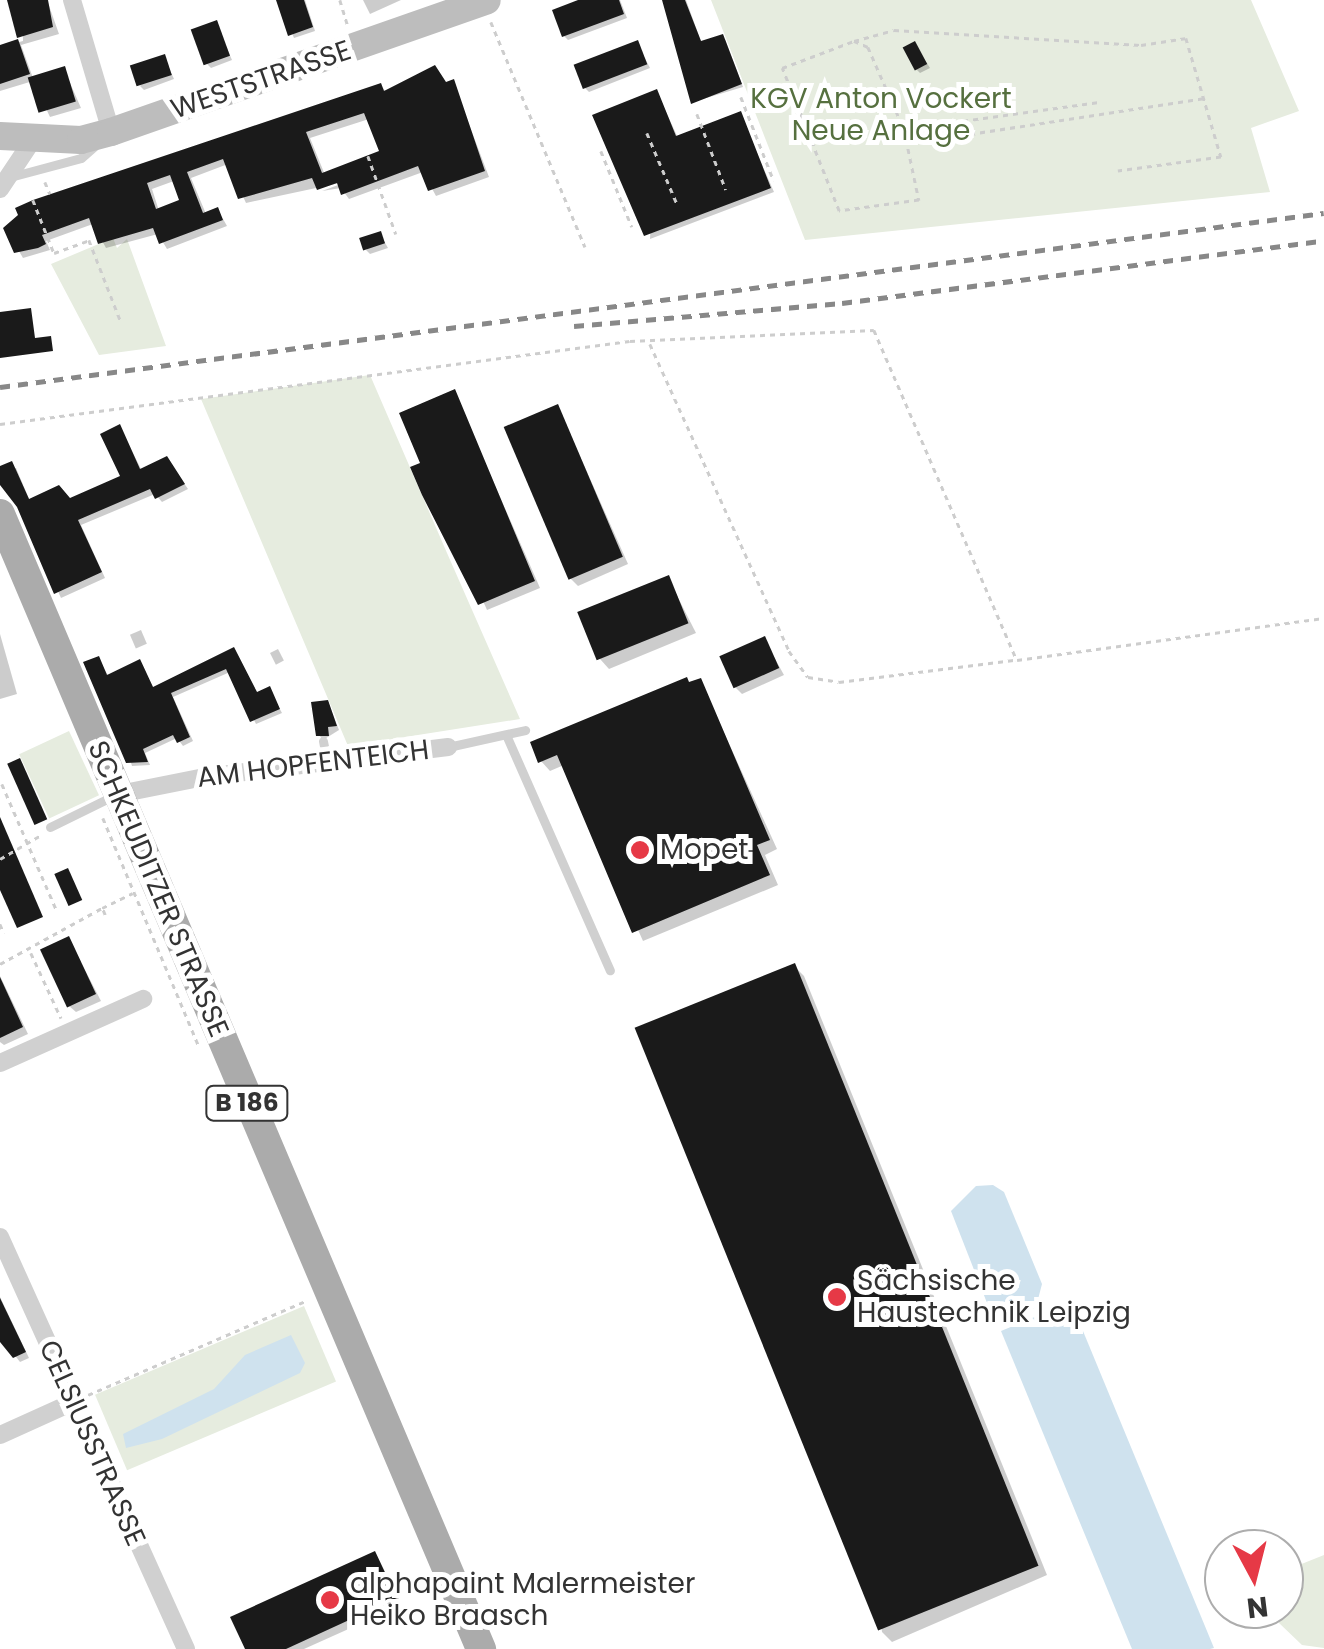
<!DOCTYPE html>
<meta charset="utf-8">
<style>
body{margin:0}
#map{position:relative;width:1324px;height:1649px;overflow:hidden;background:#fff;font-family:Poppins,sans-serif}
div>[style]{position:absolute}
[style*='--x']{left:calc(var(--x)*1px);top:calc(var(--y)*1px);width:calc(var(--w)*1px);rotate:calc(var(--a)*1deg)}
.green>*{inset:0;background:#e6ecdf;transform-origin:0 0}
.water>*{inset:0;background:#cfe2ee}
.shadow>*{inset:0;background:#0003;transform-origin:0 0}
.building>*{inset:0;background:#1a1a1a;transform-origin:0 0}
.path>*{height:2.5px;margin-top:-1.25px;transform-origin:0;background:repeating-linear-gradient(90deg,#cdcdcd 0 5px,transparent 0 10px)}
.lane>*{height:9px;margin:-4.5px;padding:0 4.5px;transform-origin:4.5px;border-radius:4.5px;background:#d0d0d0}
.street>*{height:18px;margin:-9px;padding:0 9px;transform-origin:9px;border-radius:9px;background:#d0d0d0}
.secondary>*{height:28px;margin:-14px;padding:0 14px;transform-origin:14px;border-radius:14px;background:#bdbdbd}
.primary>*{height:30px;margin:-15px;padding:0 15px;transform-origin:15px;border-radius:15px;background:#ababab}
.rail>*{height:5px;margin-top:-2.5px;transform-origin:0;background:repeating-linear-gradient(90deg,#888 0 10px,transparent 0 18px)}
.dots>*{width:28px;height:28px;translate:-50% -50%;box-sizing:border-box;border:5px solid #fff;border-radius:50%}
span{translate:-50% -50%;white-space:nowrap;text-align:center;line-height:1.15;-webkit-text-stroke:10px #fff;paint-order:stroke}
.shield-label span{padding:2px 8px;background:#fff;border:2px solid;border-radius:8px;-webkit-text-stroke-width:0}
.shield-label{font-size:25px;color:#333;font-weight:700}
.street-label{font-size:28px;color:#333}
.park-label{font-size:28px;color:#56703f}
.poi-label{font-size:28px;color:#333}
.left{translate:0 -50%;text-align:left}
.north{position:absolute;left:1204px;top:1529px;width:100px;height:100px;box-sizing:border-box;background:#fff;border:2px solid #adadad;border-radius:50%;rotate:173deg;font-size:28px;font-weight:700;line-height:40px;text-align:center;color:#333}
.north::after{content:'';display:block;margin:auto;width:35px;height:45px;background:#e63946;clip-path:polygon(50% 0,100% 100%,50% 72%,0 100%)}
</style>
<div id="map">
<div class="green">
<i style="clip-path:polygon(711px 0,1251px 0,1299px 111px,1251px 128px,1270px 192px,805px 240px)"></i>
<i style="clip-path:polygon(113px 238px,117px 248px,127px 239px,166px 346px,99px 355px,51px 264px)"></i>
<i style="clip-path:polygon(370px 375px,447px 553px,520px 719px,348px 746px,201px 399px)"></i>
<i style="left:69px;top:731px;width:71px;height:55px;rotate:65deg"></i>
<i style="left:304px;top:1306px;width:82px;height:227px;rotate:67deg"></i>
<i style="clip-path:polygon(1324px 1555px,1324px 1648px,1302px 1645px,1279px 1623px,1275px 1609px,1284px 1609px,1284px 1571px)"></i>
</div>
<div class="water">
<i style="clip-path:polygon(993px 1185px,1004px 1192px,1042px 1284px,1036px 1307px,1011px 1320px,989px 1308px,951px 1211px,976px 1186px)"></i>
<i style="clip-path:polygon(1071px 1302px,1214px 1648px,1210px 1649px,1132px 1649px,1001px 1331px)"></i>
<i style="clip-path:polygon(291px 1335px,305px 1363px,300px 1373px,162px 1439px,126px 1448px,123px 1434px,214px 1389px,245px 1355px)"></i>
</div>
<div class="shadow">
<i style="clip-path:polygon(22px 0,47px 0,59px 34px,21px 45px,33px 78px,64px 69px,81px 108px,50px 117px,33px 81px,0 91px,0 47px,23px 41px)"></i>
<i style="clip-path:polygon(278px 0,305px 0,315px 31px,294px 38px)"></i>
<i style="clip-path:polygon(363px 0,401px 0,370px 14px)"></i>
<i style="clip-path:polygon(585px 0,620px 0,627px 18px,568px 40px,564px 36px)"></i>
<i style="clip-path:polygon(664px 0,686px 0,702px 44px,725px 39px,743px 87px,693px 102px)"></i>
<i style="clip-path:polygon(216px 23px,232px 60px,211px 68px,207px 64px)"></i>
<i style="clip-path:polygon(637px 43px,650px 68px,589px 92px,585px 88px)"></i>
<i style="clip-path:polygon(915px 44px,930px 68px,920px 73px,916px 69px)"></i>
<i style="clip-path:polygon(164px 57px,174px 79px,144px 90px,140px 86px)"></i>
<i style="clip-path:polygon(evenodd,453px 82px,489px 177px,436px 196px,423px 172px,349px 199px,341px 188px,322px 191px,349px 181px,246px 203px,228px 164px,191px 178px,206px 214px,218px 210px,227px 226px,167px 249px,158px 234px,106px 248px,93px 224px,46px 241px,50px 250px,23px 258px,6px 229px,381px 86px,387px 93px,453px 82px,369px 119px,382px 152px,325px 175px,310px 138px,369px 119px,453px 82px,174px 181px,182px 201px,159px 211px,152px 189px,174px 181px)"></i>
<i style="clip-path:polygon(657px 92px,678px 138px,740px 114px,774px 192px,650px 239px)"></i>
<i style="clip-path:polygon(380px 234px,388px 248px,370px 254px,366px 250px)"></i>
<i style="clip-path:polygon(454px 392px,540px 588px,487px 610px,423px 465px)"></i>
<i style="clip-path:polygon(558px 407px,628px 564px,578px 586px,571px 579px)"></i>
<i style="clip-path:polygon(120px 427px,142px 471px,171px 464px,188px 489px,162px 502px,155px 494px,81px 525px,105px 578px,61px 598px,0 468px,16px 468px,30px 501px,70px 500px,123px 478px)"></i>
<i style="clip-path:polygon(668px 578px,696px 633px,609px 669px,600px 659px)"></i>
<i style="left:141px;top:630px;width:15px;height:12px;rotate:67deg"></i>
<i style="clip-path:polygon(0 634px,17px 694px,0 699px)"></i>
<i style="clip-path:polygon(764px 639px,784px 675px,742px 694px,735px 687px)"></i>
<i style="left:278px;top:649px;width:13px;height:9px;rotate:63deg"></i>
<i style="clip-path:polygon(234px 650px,258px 694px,269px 689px,282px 713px,256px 724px,230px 672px,173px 697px,193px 741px,183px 746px,177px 738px,145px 753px,150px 765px,132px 766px,98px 658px,109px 677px,139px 662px,154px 689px)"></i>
<i style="clip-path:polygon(700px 680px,777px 849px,765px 855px,778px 885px,643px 941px,564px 765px,550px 771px,541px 761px)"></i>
<i style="clip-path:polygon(328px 702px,339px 730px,323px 740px,319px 735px)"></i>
<i style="clip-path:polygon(69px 939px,101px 1001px,76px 1012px,69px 1006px)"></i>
<i style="clip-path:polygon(794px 966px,804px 976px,1047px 1575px,892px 1642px,882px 1632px)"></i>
<i style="clip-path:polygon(0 976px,28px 1034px,4px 1045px,0 1042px)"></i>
<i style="clip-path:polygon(0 1297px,29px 1358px,20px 1362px,0 1336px)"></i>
<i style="clip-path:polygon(375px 1554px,402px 1605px,304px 1649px,248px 1649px)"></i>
</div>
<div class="building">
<i style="clip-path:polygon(7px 0,48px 0,53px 27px,17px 38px)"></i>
<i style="clip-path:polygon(276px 0,304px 0,313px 27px,288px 36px)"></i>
<i style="clip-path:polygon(578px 0,619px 0,624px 14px,562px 37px,552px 10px)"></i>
<i style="clip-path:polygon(662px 0,685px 0,701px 41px,723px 34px,742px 84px,691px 104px)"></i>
<i style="left:217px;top:20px;width:38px;height:28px;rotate:70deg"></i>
<i style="clip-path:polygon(18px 39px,30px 74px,0 84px,0 45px)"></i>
<i style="left:638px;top:40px;width:26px;height:69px;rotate:69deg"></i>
<i style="left:915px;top:41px;width:26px;height:14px;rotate:62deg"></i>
<i style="left:165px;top:54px;width:22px;height:37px;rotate:72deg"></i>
<i style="clip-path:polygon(evenodd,435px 65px,446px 82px,454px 79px,485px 171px,428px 191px,418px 166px,341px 195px,337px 183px,317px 190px,312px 178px,238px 199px,223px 159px,187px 172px,203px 213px,218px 207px,223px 220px,159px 244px,153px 228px,98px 244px,89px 218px,42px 235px,46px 244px,38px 248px,14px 253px,3px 228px,18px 215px,15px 208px,33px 200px,381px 83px,384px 91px,435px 65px,364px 113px,379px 151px,322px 173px,306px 132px,364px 113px,435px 65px,170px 175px,179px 200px,156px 209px,147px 183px,170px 175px)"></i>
<i style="left:65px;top:66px;width:37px;height:39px;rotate:73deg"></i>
<i style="clip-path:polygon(657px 89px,676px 136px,741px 111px,771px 188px,644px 236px,592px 115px)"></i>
<i style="left:381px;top:231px;width:13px;height:23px;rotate:72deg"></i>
<i style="clip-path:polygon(31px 308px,35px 338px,51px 336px,53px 351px,0 358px,0 312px)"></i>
<i style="clip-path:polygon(455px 389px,535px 581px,478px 605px,422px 495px,410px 467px,420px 463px,399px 413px)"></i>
<i style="left:558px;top:404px;width:166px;height:59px;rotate:67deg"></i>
<i style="clip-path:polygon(120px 424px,140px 469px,167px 456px,185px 484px,155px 499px,150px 489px,78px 520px,102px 572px,54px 594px,17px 507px,0 485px,0 466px,12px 461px,29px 499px,59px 485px,70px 498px,120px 476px,100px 434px)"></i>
<i style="left:669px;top:575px;width:52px;height:99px;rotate:68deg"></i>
<i style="left:765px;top:636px;width:35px;height:50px;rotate:66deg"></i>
<i style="clip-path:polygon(234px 647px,257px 692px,270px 686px,280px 709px,250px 722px,226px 669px,171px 693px,190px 737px,177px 743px,173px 735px,143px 749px,148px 762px,126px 763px,83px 662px,99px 656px,107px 675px,140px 659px,153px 687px)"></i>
<i style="clip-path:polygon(687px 677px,689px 682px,701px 678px,770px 840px,757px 845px,770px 875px,632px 933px,557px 755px,538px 763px,530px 742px)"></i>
<i style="clip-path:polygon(328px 700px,337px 726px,328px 727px,329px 736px,316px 736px,311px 702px)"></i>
<i style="left:20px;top:758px;width:67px;height:14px;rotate:66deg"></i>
<i style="clip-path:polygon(0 817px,43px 917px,17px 928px,0 890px)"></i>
<i style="left:68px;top:868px;width:35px;height:15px;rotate:66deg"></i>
<i style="left:69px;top:936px;width:64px;height:32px;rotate:65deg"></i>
<i style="left:795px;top:963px;width:650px;height:173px;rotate:68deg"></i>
<i style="clip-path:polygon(0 977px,23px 1027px,0 1038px)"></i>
<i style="clip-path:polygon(0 1298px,26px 1352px,13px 1358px,0 1342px)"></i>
<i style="clip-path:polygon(375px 1551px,397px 1598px,286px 1649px,245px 1649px,230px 1617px)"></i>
</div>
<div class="path">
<i style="--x:340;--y:0;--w:28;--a:73"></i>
<i style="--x:491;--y:22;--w:244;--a:67.3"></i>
<i style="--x:854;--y:41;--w:15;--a:23"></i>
<i style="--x:868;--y:47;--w:90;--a:66.3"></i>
<i style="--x:904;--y:129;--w:73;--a:78.1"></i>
<i style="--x:919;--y:200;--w:81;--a:172.2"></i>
<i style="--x:839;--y:211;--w:154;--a:-111.7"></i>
<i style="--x:782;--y:68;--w:77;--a:-20.6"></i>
<i style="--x:854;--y:41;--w:41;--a:-15.4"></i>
<i style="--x:894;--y:30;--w:247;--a:3.5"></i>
<i style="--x:1141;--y:45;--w:46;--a:-8.8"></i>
<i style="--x:1186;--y:38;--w:124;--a:73.6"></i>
<i style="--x:1221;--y:157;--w:104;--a:172.3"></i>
<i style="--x:741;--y:97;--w:90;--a:68.6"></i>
<i style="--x:697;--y:114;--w:81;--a:69.1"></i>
<i style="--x:904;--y:129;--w:197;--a:-7.9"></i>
<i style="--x:647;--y:133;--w:79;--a:67"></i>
<i style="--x:911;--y:143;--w:296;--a:-8.7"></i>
<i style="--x:601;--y:151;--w:82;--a:67.8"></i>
<i style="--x:368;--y:156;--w:83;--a:70.3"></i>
<i style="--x:45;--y:182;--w:13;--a:67"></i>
<i style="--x:33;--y:200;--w:57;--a:68.4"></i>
<i style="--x:54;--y:253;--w:37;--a:-20"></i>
<i style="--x:89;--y:240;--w:88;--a:68.7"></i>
<i style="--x:650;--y:344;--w:337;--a:65.6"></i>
<i style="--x:789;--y:651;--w:32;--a:54"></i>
<i style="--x:808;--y:677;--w:31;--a:9"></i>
<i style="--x:839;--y:682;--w:176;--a:-7.2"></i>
<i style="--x:0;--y:424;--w:635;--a:-7.51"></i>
<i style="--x:630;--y:341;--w:244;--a:-2.6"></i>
<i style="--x:874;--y:330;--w:360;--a:66.6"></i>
<i style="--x:1017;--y:660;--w:310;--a:-7.8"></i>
<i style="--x:2;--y:784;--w:136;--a:66.6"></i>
<i style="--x:103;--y:818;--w:247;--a:67.2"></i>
<i style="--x:0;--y:859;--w:48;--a:-30.3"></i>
<i style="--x:105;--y:915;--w:8;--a:-113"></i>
<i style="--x:102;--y:908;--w:34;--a:-26"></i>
<i style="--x:0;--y:924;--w:10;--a:66"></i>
<i style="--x:31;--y:953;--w:72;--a:65.2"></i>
<i style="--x:0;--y:964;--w:116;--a:-28.8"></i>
<i style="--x:88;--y:1395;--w:236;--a:-23.4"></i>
</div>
<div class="lane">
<i style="--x:10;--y:177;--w:73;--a:-15"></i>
<i style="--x:81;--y:158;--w:18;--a:-41"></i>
<i style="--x:507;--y:737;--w:255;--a:66.2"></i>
<i style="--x:323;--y:741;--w:21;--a:79"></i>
<i style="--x:448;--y:747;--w:79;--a:-12.4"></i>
<i style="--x:50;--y:827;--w:72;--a:-26.2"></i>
</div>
<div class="street">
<i style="--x:72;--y:0;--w:138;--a:73.5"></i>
<i style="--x:0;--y:189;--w:58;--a:-56.3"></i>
<i style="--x:119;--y:794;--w:87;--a:-11.3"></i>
<i style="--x:204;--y:777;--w:246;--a:-7"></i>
<i style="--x:0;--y:1063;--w:157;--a:-24.1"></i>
<i style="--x:0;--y:1237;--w:452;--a:65.7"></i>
<i style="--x:0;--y:1435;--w:80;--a:-24.3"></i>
</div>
<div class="secondary">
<i style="--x:0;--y:136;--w:81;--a:2.8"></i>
<i style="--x:81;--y:140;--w:31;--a:-15"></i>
<i style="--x:111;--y:132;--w:398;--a:-19.3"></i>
</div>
<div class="primary">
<i style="--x:0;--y:514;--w:1233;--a:67.03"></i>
</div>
<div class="rail">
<i style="--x:574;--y:326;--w:269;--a:-4.9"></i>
<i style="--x:842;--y:303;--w:486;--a:-7.4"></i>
<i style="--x:0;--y:387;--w:1335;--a:-7.49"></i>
</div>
<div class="dots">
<i style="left:640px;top:850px;background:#e63946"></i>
<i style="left:837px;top:1297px;background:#e63946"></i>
<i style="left:330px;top:1600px;background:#e63946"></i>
</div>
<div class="shield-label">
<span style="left:247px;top:1103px">B 186</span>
</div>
<div class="street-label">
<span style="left:261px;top:80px;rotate:-19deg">WESTSTRASSE</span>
<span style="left:313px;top:764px;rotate:-7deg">AM HOPFENTEICH</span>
<span style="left:158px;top:889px;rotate:67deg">SCHKEUDITZER STRASSE</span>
<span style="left:92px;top:1443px;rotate:66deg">CELSIUSSTRASSE</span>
</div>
<div class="park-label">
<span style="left:881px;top:115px">KGV Anton Vockert<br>Neue Anlage</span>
</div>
<div class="poi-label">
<span class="left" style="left:660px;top:850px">Mopet</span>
<span class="left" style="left:857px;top:1297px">Sächsische<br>Haustechnik Leipzig</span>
<span class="left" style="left:350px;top:1600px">alphapaint Malermeister<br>Heiko Braasch</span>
</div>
<div class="north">N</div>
</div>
